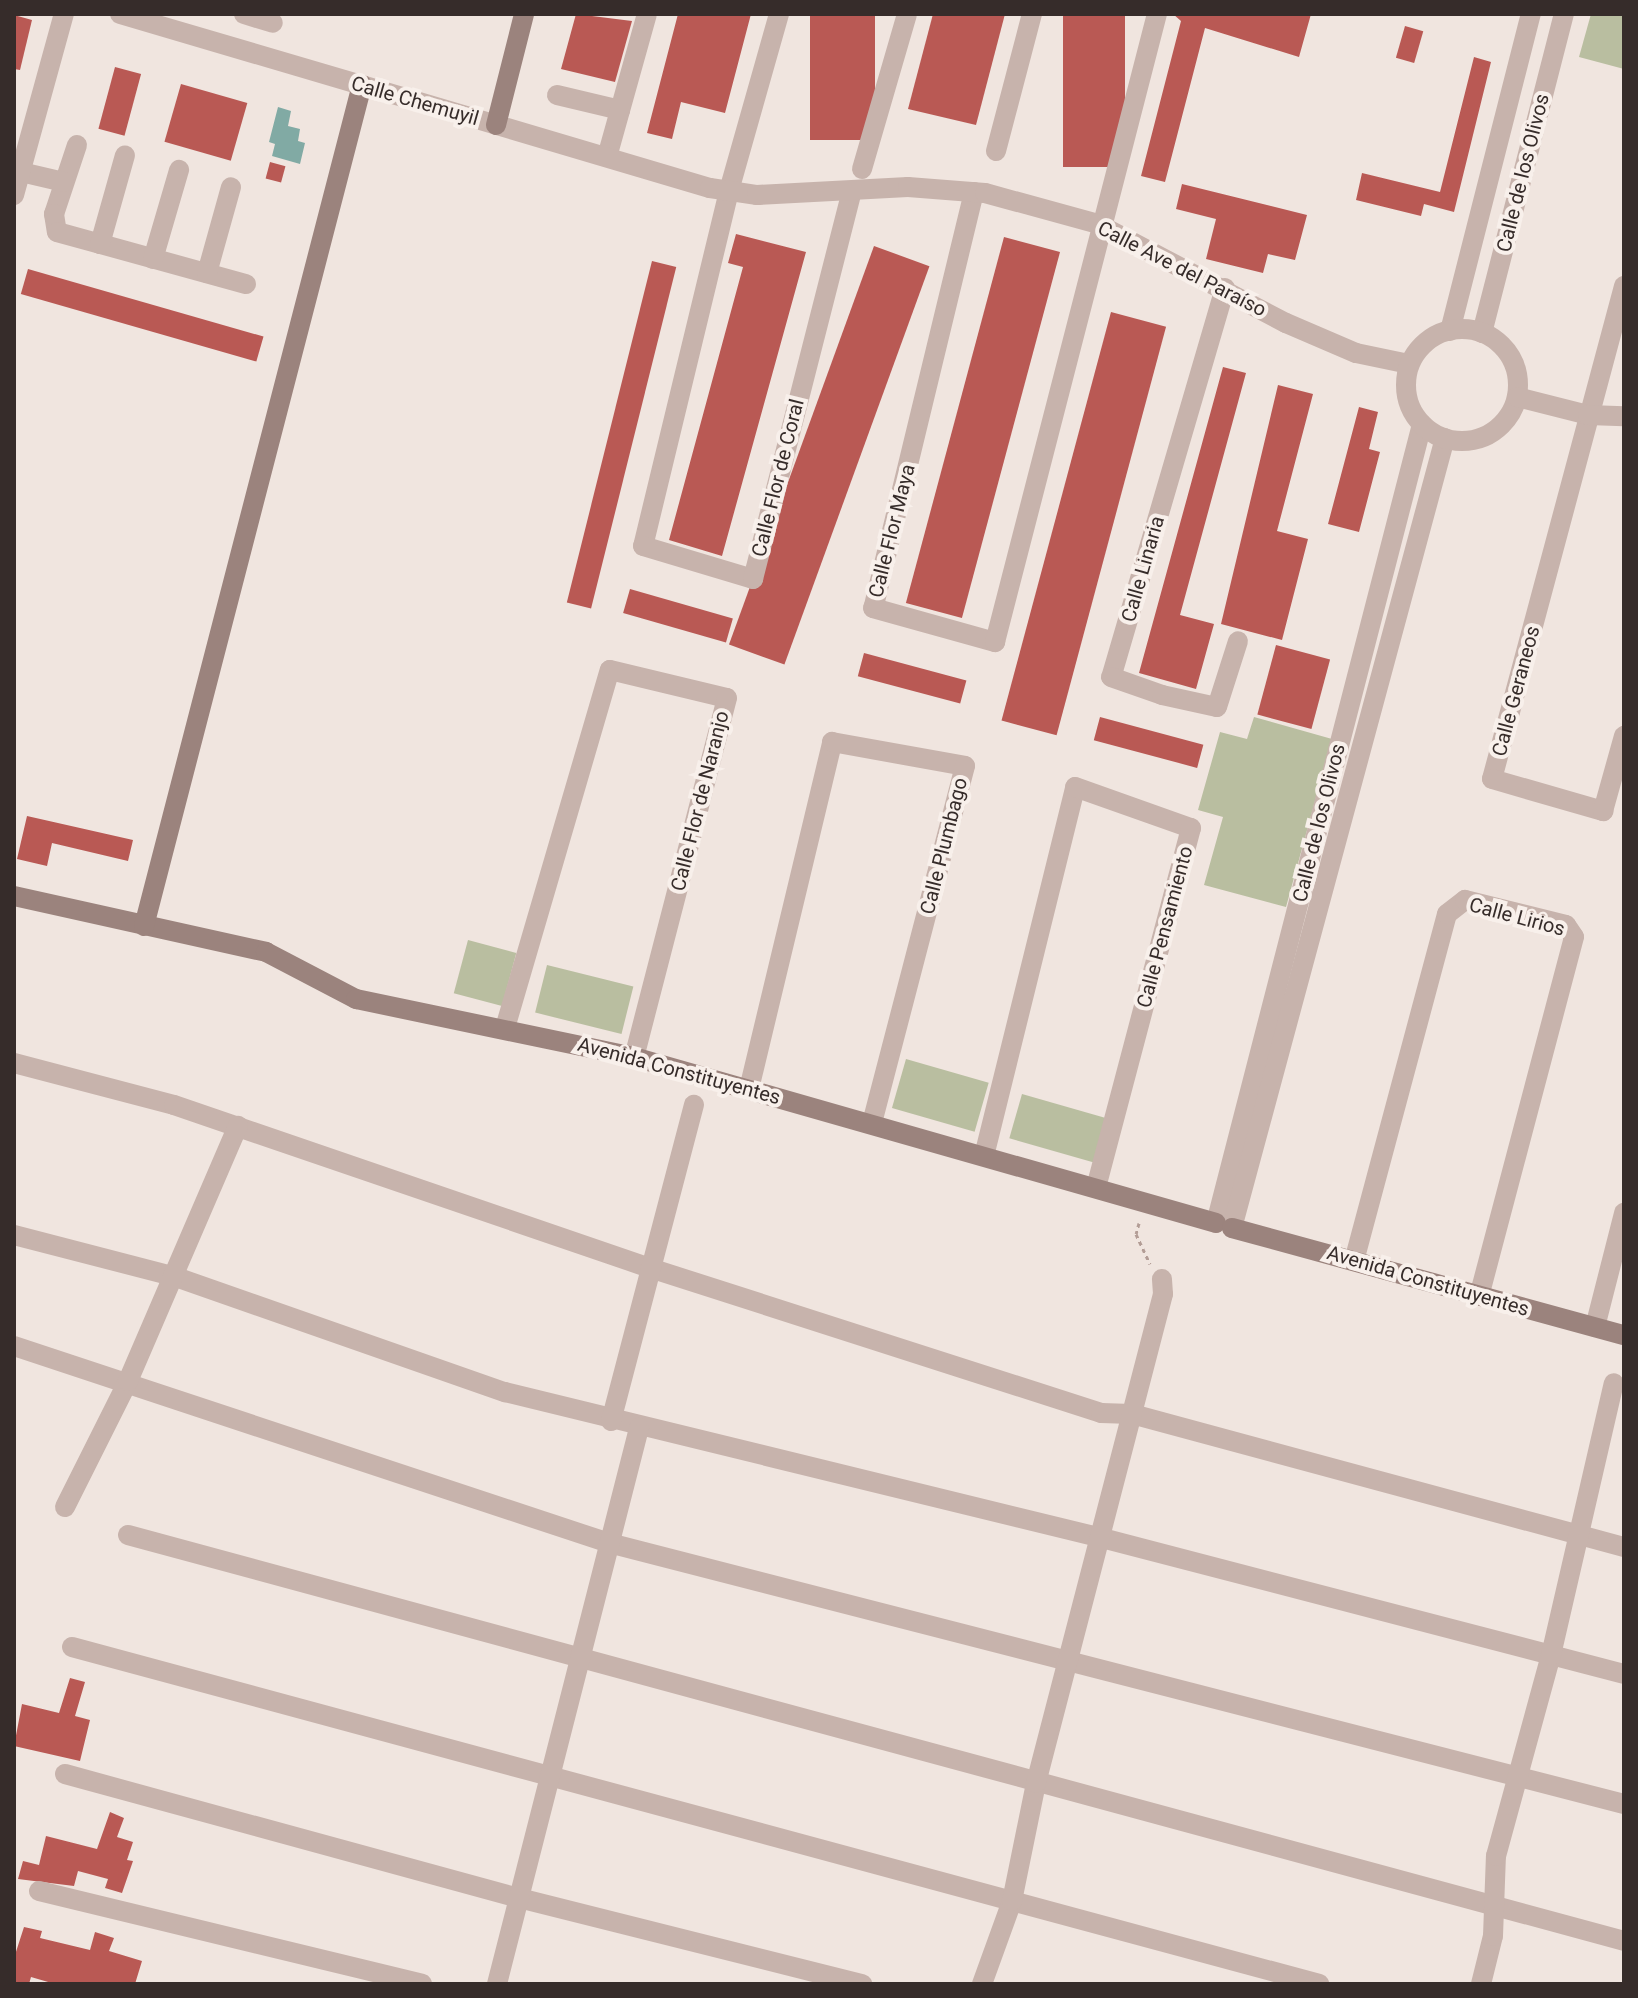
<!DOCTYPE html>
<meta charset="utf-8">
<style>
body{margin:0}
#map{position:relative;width:1638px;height:1998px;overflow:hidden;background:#f0e5df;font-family:Roboto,sans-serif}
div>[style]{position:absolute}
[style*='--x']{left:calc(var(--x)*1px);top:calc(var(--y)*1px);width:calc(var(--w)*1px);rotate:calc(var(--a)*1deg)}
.green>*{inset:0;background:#b9bea0;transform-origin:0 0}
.water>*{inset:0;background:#81aaa4}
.building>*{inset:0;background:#b95954;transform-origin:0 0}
.path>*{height:3px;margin-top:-1.5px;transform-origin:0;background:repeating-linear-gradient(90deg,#b39d96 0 4px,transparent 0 8px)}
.minor>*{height:20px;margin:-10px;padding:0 10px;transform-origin:10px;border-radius:10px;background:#c7b3ac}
.tertiary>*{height:20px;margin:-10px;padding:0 10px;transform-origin:10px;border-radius:10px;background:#c7b3ac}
.tertiary>.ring{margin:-10px;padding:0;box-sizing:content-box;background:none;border:20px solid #c7b3ac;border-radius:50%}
.secondary>*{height:20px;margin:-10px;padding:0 10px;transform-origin:10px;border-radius:10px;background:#9b837d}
span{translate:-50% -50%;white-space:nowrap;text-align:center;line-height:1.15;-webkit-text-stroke:8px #f8f0eb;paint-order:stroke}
.street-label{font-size:20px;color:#362c2a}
.frame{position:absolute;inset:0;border:16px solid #362c2a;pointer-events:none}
</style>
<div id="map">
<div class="green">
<i style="clip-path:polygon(1591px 14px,1624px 14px,1624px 69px,1579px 57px)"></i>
<i style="clip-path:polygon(1254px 717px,1332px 739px,1286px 907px,1204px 885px,1223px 817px,1198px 810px,1220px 732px,1247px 739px)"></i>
<i style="left:468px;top:940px;width:50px;height:55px;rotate:15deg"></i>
<i style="left:547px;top:965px;width:89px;height:49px;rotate:14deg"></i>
<i style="left:906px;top:1059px;width:86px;height:51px;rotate:16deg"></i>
<i style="left:1022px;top:1094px;width:88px;height:46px;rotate:16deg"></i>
</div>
<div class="water">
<i style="clip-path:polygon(278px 107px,291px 111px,288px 126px,300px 129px,298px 141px,305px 143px,300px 164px,272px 156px,275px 144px,269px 142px)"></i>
</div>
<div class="building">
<i style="clip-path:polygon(576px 14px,632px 21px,615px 82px,561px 69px)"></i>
<i style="clip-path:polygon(678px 14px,751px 14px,725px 113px,681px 102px,672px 139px,647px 133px)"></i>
<i style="left:810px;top:14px;width:65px;height:126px"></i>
<i style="clip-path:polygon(933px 14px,1005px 14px,976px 125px,908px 109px)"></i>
<i style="left:1063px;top:14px;width:62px;height:153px"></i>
<i style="clip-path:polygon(1173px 14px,1311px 14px,1299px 57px,1205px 28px,1165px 182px,1141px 176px,1181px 21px)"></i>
<i style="clip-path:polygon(14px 15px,32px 20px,20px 70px,14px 69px)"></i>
<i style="left:1405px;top:26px;width:19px;height:33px;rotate:16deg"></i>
<i style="clip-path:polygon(1474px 57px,1491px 62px,1454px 212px,1424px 204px,1421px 216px,1356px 200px,1362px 173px,1440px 192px)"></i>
<i style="left:115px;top:67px;width:27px;height:64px;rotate:15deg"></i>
<i style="left:181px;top:84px;width:69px;height:60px;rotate:16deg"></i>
<i style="left:270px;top:162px;width:16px;height:17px;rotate:15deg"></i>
<i style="clip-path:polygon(1182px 184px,1307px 215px,1295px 260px,1268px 254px,1263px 273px,1206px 259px,1216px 219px,1176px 209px)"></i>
<i style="clip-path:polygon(736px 234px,806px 252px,722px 556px,669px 540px,743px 267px,728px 263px)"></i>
<i style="left:1004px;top:237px;width:58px;height:379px;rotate:15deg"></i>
<i style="left:874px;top:246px;width:59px;height:424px;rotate:20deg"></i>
<i style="left:652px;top:261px;width:25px;height:352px;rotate:14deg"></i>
<i style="left:28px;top:269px;width:245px;height:26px;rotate:16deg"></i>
<i style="left:1111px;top:312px;width:57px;height:423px;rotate:15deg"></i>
<i style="clip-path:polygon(1223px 367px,1246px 373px,1180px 615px,1214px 624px,1196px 689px,1139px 673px)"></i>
<i style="clip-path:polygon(1278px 385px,1313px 394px,1277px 531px,1308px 539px,1282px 640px,1221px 624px)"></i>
<i style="clip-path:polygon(1359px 407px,1378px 412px,1369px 449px,1380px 452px,1359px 532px,1328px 524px)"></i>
<i style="left:630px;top:589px;width:107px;height:25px;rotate:16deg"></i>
<i style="left:1276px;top:645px;width:56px;height:72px;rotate:15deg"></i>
<i style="left:864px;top:653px;width:106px;height:24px;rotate:15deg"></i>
<i style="left:1100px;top:717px;width:107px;height:24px;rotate:15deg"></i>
<i style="clip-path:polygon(27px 816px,133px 840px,128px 861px,52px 843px,47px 866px,17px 859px)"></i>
<i style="clip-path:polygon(70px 1678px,85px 1682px,75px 1716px,90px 1720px,80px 1761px,14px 1746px,22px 1704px,59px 1713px)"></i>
<i style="clip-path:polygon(110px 1812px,124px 1818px,117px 1837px,133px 1842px,127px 1860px,133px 1861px,122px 1893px,105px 1888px,108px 1879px,78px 1871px,74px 1886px,18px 1879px,23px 1861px,39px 1865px,46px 1836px,97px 1849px)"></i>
<i style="clip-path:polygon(24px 1927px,42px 1931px,40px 1938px,90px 1950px,95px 1932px,114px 1938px,109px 1951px,142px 1961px,135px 1984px,55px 1984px,31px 1977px,29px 1984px,14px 1984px,14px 1958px)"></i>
</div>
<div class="path">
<i style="--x:1139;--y:1223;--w:11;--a:105"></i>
<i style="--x:1136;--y:1234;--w:33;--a:65"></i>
</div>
<div class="minor">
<i style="--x:120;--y:14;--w:252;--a:16.4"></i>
<i style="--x:244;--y:14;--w:30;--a:17"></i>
<i style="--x:779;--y:14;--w:184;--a:105.8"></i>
<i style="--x:729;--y:191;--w:365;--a:103.6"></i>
<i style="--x:643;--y:546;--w:115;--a:16.7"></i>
<i style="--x:753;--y:579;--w:400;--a:-75.7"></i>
<i style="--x:557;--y:95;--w:65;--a:13.4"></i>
<i style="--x:77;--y:145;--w:73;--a:108.4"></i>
<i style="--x:54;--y:214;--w:18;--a:81"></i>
<i style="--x:57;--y:232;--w:196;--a:15.4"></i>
<i style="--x:996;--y:151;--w:142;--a:-75.3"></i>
<i style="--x:607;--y:157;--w:148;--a:-74.4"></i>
<i style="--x:862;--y:169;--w:161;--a:-73.8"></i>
<i style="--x:21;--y:172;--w:44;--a:13.1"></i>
<i style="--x:974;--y:192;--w:428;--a:103.6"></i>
<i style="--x:873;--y:608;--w:127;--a:15.6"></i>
<i style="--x:995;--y:642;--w:649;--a:-75.54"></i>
<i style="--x:14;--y:195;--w:188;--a:-74.6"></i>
<i style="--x:100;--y:244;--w:92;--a:-74.3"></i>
<i style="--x:153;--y:259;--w:93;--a:-73.7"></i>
<i style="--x:207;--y:273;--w:89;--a:-74.4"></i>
<i style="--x:1624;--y:286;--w:510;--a:104.99"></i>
<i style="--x:1492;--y:779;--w:116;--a:16.1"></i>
<i style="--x:1603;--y:811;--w:78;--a:-74.4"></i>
<i style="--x:1225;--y:288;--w:405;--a:106.3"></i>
<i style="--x:1111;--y:677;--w:54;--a:19.4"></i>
<i style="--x:1162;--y:695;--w:56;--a:12.3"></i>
<i style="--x:1217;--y:707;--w:69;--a:-72.3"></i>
<i style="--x:1450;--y:331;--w:327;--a:-75.7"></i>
<i style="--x:1482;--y:333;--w:329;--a:-75.6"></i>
<i style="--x:505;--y:1028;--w:373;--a:-73.7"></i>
<i style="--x:610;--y:670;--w:120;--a:13.5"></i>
<i style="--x:727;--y:698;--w:371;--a:104.5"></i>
<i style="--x:14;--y:1063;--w:165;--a:14.7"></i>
<i style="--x:174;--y:1105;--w:503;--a:18.9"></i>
<i style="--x:650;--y:1268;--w:474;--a:17.8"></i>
<i style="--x:1101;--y:1413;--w:31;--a:2"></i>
<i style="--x:1132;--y:1414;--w:510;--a:15.13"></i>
<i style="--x:749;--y:1089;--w:357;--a:-76.5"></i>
<i style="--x:832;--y:742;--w:135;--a:10.2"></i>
<i style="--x:965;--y:766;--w:370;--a:104.6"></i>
<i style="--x:984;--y:1156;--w:380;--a:-76.1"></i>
<i style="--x:1075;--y:787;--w:123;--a:19.5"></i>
<i style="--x:1191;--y:828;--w:371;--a:104.8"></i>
<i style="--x:1216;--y:1223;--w:825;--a:-75.54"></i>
<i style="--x:1232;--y:1228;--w:818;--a:-74.91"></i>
<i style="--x:14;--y:1235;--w:164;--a:14.5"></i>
<i style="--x:173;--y:1276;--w:352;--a:19.3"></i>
<i style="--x:505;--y:1392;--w:615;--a:13.74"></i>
<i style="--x:1102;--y:1538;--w:539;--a:14.6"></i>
<i style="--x:1354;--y:1261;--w:359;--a:-75"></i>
<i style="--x:1447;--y:914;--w:23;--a:-38"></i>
<i style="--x:1465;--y:900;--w:104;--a:13.9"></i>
<i style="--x:1566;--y:925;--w:14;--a:56"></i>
<i style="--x:1574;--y:937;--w:371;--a:104.8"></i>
<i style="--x:1595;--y:1327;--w:118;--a:-75.7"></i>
<i style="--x:14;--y:1346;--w:627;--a:18.32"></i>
<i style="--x:609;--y:1543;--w:1048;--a:14.42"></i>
<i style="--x:611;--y:1421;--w:327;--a:-75.3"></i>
<i style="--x:65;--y:1507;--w:141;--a:-63.4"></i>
<i style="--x:128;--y:1381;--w:278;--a:-66.7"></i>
<i style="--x:128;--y:1535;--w:1550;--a:15.18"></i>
<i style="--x:72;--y:1647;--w:1292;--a:15.12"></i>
<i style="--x:65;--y:1774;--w:471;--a:15.3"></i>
<i style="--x:519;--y:1898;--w:354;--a:14.1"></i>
<i style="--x:39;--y:1891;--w:394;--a:13.6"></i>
<i style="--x:497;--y:1984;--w:574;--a:-75.67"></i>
<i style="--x:982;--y:1984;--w:88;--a:-70.1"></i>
<i style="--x:1012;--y:1901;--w:120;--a:-78.5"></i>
<i style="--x:1036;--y:1783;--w:505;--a:-75.44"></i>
<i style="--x:1163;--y:1294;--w:15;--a:-94"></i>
<i style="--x:1481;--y:1984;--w:49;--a:-76"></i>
<i style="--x:1493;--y:1936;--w:80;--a:-87.9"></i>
<i style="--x:1496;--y:1856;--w:208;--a:-74.7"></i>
<i style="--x:1551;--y:1655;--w:279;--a:-77"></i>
</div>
<div class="tertiary">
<i style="--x:362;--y:85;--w:363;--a:16.5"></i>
<i style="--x:710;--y:188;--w:48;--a:8.5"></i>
<i style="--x:757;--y:195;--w:151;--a:-3"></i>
<i style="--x:908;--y:187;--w:77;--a:4.5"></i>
<i style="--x:985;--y:193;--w:117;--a:15.3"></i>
<i style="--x:1098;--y:224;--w:212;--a:27.8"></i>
<i style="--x:1286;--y:323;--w:76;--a:23.2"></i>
<i style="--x:1356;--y:353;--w:54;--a:11.7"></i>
<i class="ring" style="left:1406px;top:329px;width:92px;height:92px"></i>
<i style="--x:1517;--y:397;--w:73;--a:14.2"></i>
<i style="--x:1588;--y:415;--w:36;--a:2"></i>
</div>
<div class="secondary">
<i style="--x:496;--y:125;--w:114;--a:-75.8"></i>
<i style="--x:14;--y:896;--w:258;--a:12.5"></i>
<i style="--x:266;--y:952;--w:102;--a:27.6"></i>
<i style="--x:356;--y:999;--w:284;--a:11.8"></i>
<i style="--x:634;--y:1057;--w:605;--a:15.92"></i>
<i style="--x:144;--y:926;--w:869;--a:-75.47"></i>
<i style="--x:1232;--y:1228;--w:406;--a:15.3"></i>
</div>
<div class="street-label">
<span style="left:415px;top:101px;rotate:16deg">Calle Chemuyil</span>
<span style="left:1523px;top:173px;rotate:-76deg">Calle de los Olivos</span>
<span style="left:1182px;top:269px;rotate:27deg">Calle Ave del Paraíso</span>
<span style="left:778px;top:478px;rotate:-76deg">Calle Flor de Coral</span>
<span style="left:892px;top:531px;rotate:-76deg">Calle Flor Maya</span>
<span style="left:1143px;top:569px;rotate:-74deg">Calle Linaria</span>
<span style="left:1516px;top:691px;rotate:-75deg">Calle Geraneos</span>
<span style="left:700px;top:801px;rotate:-76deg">Calle Flor de Naranjo</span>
<span style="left:1319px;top:823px;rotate:-76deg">Calle de los Olivos</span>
<span style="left:944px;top:846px;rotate:-76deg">Calle Plumbago</span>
<span style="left:1517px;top:917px;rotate:15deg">Calle Lirios</span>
<span style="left:1165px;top:927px;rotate:-75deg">Calle Pensamiento</span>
<span style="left:679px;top:1071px;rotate:15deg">Avenida Constituyentes</span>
<span style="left:1428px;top:1281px;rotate:16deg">Avenida Constituyentes</span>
</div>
<div class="frame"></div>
</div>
